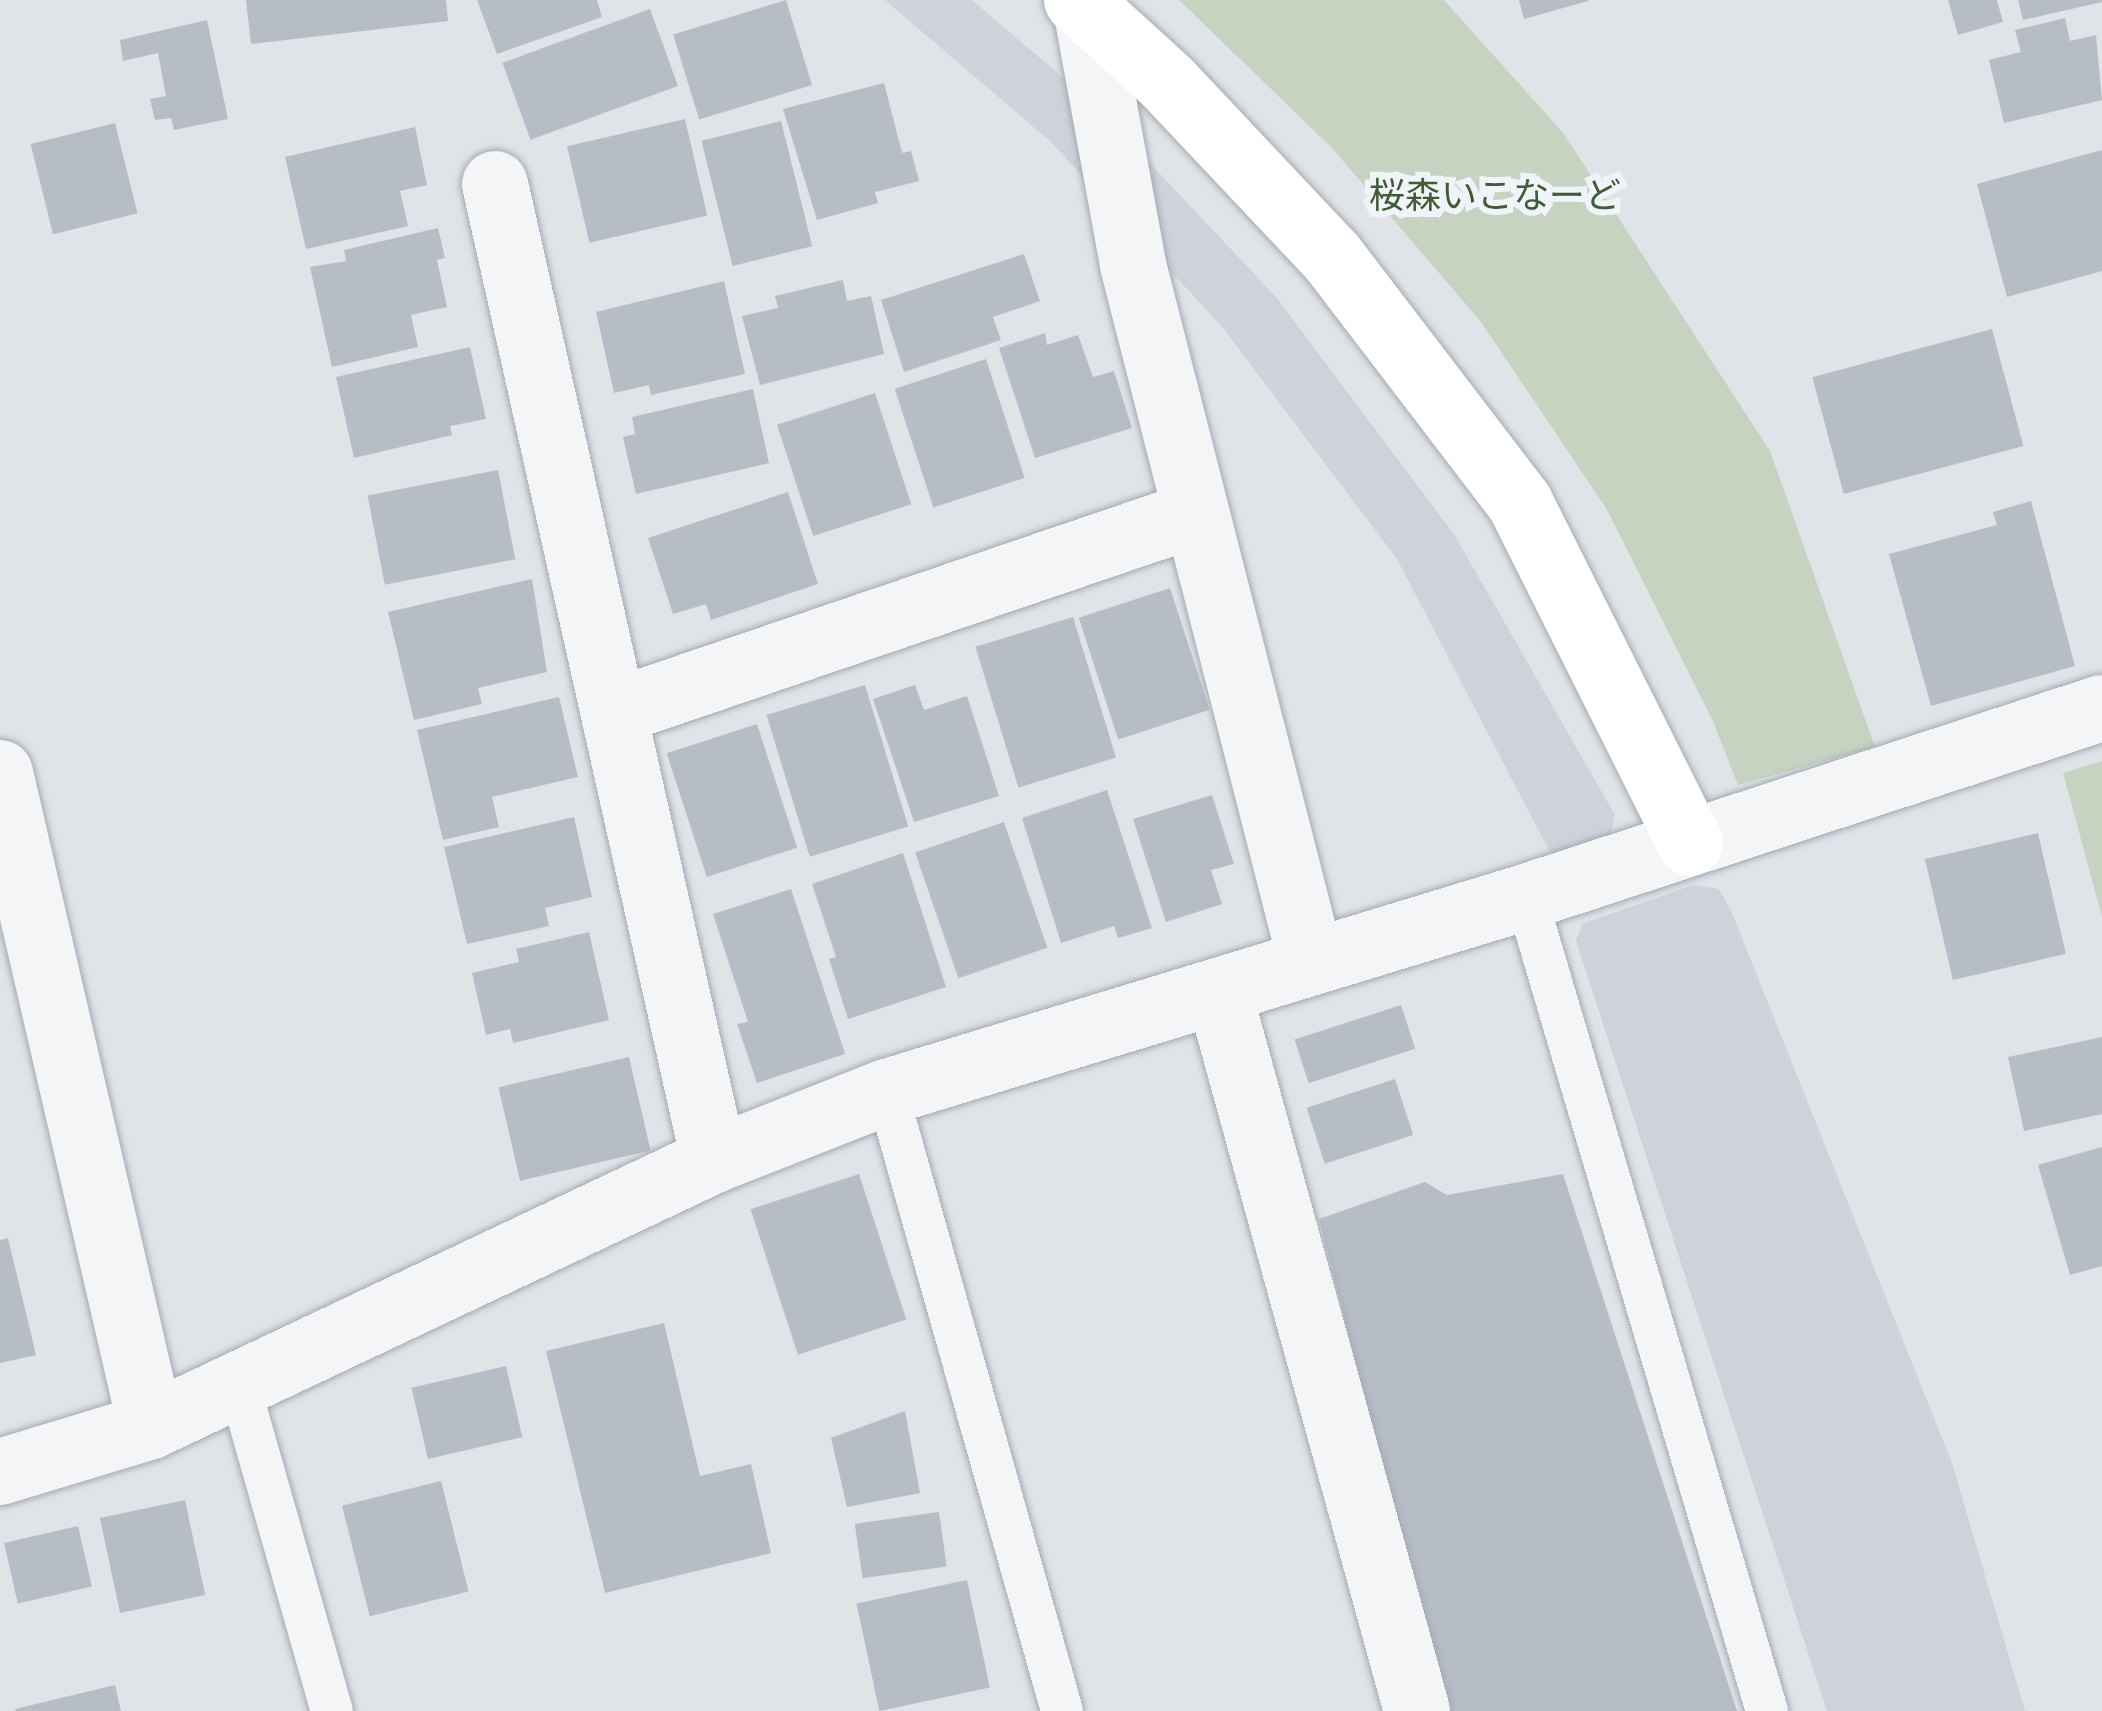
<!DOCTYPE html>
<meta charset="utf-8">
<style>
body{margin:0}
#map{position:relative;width:2102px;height:1711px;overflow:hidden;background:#e0e4e9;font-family:"Golos Text","Noto Sans JP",sans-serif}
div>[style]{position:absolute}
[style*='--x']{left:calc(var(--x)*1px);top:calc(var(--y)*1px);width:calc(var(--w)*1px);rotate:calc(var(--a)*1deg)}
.built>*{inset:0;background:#ced3db}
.green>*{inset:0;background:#c6d3c1}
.building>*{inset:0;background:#b7bdc6;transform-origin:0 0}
.roads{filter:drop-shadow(0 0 3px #a5abb3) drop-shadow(0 0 3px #a5abb3)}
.lane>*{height:42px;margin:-21px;padding:0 21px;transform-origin:21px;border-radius:21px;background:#f3f5f7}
.street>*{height:66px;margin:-33px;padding:0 33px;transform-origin:33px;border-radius:33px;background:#f3f5f7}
.secondary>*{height:66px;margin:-33px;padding:0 33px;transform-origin:33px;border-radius:33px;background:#fff}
span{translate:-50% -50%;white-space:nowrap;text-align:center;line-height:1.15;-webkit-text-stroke:12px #f0f3f7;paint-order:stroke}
.park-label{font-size:36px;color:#3f5c36}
</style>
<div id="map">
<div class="built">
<i style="clip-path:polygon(885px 0,972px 0,1095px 105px,1276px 297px,1454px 534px,1615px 815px,1610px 838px,1553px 858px,1397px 559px,1224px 329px,1051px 142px)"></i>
<i style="clip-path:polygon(1693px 885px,1719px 889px,1732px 913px,1952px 1463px,2025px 1711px,1827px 1711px,1576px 941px,1582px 924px)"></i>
</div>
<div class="green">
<i style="clip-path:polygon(1179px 0,1444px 0,1564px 134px,1770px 451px,1875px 747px,1738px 785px,1712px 719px,1606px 508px,1481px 322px,1332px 148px)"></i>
<i style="clip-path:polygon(2102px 761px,2102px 917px,2063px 773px)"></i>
</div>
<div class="building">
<i style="clip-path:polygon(246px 0,446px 0,448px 21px,251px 44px)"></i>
<i style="clip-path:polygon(477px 0,597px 0,602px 17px,497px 54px)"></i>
<i style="left:786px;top:0;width:89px;height:118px;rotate:73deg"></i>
<i style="clip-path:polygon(1519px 0,1588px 0,1588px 1px,1524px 19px)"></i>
<i style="clip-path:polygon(1948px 0,1997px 0,2003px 22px,1958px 35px)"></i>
<i style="clip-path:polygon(2018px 0,2102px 0,2102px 2px,2023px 20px)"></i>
<i style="left:650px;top:9px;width:82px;height:157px;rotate:70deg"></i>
<i style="clip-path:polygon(2065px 18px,2070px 41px,2096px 35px,2102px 100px,2004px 123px,1989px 60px,2021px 52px,2015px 30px)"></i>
<i style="clip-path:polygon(207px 20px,228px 119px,174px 130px,171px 118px,155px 120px,150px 99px,166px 96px,158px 53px,123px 61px,120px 40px)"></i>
<i style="clip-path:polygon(884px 83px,902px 153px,911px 151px,919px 181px,875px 192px,878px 203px,817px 220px,783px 109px)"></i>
<i style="left:685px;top:119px;width:99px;height:121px;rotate:77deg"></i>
<i style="left:781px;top:121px;width:129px;height:82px;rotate:76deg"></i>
<i style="left:115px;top:123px;width:93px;height:87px;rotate:76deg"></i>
<i style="clip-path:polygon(415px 127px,427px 185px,400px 191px,408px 226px,306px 249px,285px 157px)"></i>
<i style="clip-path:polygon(2102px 150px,2102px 271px,2007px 297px,1977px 184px)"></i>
<i style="clip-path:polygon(438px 228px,445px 258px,437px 260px,447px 307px,411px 315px,418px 347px,332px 367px,310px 267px,346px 261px,344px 250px)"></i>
<i style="clip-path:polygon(1024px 254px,1040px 301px,993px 317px,1001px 340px,904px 372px,881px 300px)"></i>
<i style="clip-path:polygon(843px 280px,847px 301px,871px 296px,884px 354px,760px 385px,742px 316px,778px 308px,775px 296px)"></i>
<i style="clip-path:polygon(724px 281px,745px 374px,651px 395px,649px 385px,614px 393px,596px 312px)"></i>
<i style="left:1992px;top:329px;width:121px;height:186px;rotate:75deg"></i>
<i style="clip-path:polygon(1045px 333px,1047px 345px,1078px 335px,1093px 377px,1114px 371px,1132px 428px,1035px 458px,999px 348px)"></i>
<i style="clip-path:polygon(470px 347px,486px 419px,450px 426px,452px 435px,354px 458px,336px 377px)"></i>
<i style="left:986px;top:359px;width:125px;height:96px;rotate:72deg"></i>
<i style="clip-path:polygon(753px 389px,769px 463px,636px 494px,623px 437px,635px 434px,632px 417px)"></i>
<i style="left:875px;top:393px;width:117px;height:103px;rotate:72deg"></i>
<i style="left:498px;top:470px;width:91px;height:133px;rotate:79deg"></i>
<i style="clip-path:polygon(788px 492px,818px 584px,711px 620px,706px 604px,673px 614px,648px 538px)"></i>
<i style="clip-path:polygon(2031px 501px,2075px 666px,1931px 706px,1889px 554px,1997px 525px,1993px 512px)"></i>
<i style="clip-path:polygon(532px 579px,547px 672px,478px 688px,482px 704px,414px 720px,388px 612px)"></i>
<i style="left:1170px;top:588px;width:128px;height:96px;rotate:72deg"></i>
<i style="left:1073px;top:617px;width:147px;height:102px;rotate:73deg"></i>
<i style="left:865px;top:685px;width:148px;height:103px;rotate:73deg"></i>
<i style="clip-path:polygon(915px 685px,924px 710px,967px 696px,999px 796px,914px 822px,873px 699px)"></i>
<i style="clip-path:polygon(559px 697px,578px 777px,492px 797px,499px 827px,443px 840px,417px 730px)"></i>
<i style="left:757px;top:724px;width:130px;height:95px;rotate:72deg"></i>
<i style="clip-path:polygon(1107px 790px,1152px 928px,1118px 938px,1114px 926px,1061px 943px,1022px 818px)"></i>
<i style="clip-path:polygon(1212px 795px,1234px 864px,1211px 870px,1222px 904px,1166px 922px,1133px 819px)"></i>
<i style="clip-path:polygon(574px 817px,592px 897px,545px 908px,549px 926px,467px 944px,444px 847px)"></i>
<i style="left:1004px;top:822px;width:133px;height:94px;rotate:71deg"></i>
<i style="left:2038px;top:833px;width:124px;height:116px;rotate:77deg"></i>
<i style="clip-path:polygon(903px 853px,946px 987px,848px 1019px,829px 959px,836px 957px,812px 884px)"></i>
<i style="clip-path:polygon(791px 889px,845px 1054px,757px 1083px,737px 1024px,748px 1022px,713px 914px)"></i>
<i style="clip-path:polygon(589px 932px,609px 1020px,513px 1043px,510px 1029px,486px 1035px,472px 973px,519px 962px,516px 949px)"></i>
<i style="left:1401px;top:1005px;width:46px;height:112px;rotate:72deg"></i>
<i style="clip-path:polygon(2102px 1037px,2102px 1114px,2024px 1131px,2008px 1057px)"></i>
<i style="left:629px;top:1057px;width:96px;height:134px;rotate:77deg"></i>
<i style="left:1395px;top:1079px;width:59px;height:93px;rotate:72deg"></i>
<i style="clip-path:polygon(2102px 1147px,2102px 1266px,2070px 1275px,2038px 1165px)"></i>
<i style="left:859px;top:1174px;width:153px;height:114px;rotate:72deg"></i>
<i style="clip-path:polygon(1563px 1174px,1737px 1711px,1445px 1711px,1319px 1219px,1425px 1182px,1447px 1195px)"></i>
<i style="clip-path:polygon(8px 1238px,36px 1355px,0 1363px,0 1240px)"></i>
<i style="clip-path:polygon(664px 1323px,700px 1476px,751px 1464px,771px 1553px,605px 1593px,546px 1351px)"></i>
<i style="left:506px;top:1366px;width:73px;height:97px;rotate:77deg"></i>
<i style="clip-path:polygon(905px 1411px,920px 1493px,847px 1507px,831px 1438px)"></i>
<i style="left:441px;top:1481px;width:114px;height:102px;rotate:76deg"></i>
<i style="left:185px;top:1500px;width:97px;height:87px;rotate:78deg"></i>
<i style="left:939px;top:1512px;width:55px;height:85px;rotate:82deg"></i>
<i style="left:78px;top:1526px;width:62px;height:76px;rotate:77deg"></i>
<i style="left:967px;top:1580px;width:110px;height:113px;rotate:78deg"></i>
<i style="clip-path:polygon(115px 1685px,121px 1711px,16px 1711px,15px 1709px)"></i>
</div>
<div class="roads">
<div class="lane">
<i style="--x:1526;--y:897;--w:849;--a:73.51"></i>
<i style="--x:887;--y:1092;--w:643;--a:74.21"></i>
<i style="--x:239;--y:1385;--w:339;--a:74.1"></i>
</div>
<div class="street">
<i style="--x:1086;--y:8;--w:261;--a:79.6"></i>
<i style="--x:1133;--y:265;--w:718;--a:75.65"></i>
<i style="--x:495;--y:184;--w:1000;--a:77.35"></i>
<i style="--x:614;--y:712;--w:614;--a:-18.82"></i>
<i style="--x:0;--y:773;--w:670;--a:76.98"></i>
<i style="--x:1219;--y:993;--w:745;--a:74.58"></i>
<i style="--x:0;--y:1472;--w:158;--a:-16.9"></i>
<i style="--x:151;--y:1426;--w:623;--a:-25.29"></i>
<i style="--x:714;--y:1160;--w:186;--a:-21.5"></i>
<i style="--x:887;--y:1092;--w:668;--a:-16.97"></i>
<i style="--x:1526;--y:897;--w:606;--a:-18.17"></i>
</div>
<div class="secondary">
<i style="--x:1077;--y:0;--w:122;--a:42.3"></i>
<i style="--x:1167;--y:82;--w:241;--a:46.7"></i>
<i style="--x:1332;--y:257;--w:310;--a:52.6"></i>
<i style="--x:1520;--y:503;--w:380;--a:63.4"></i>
</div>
</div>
<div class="park-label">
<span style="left:1495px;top:195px">桜森いこなーど</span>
</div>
</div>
